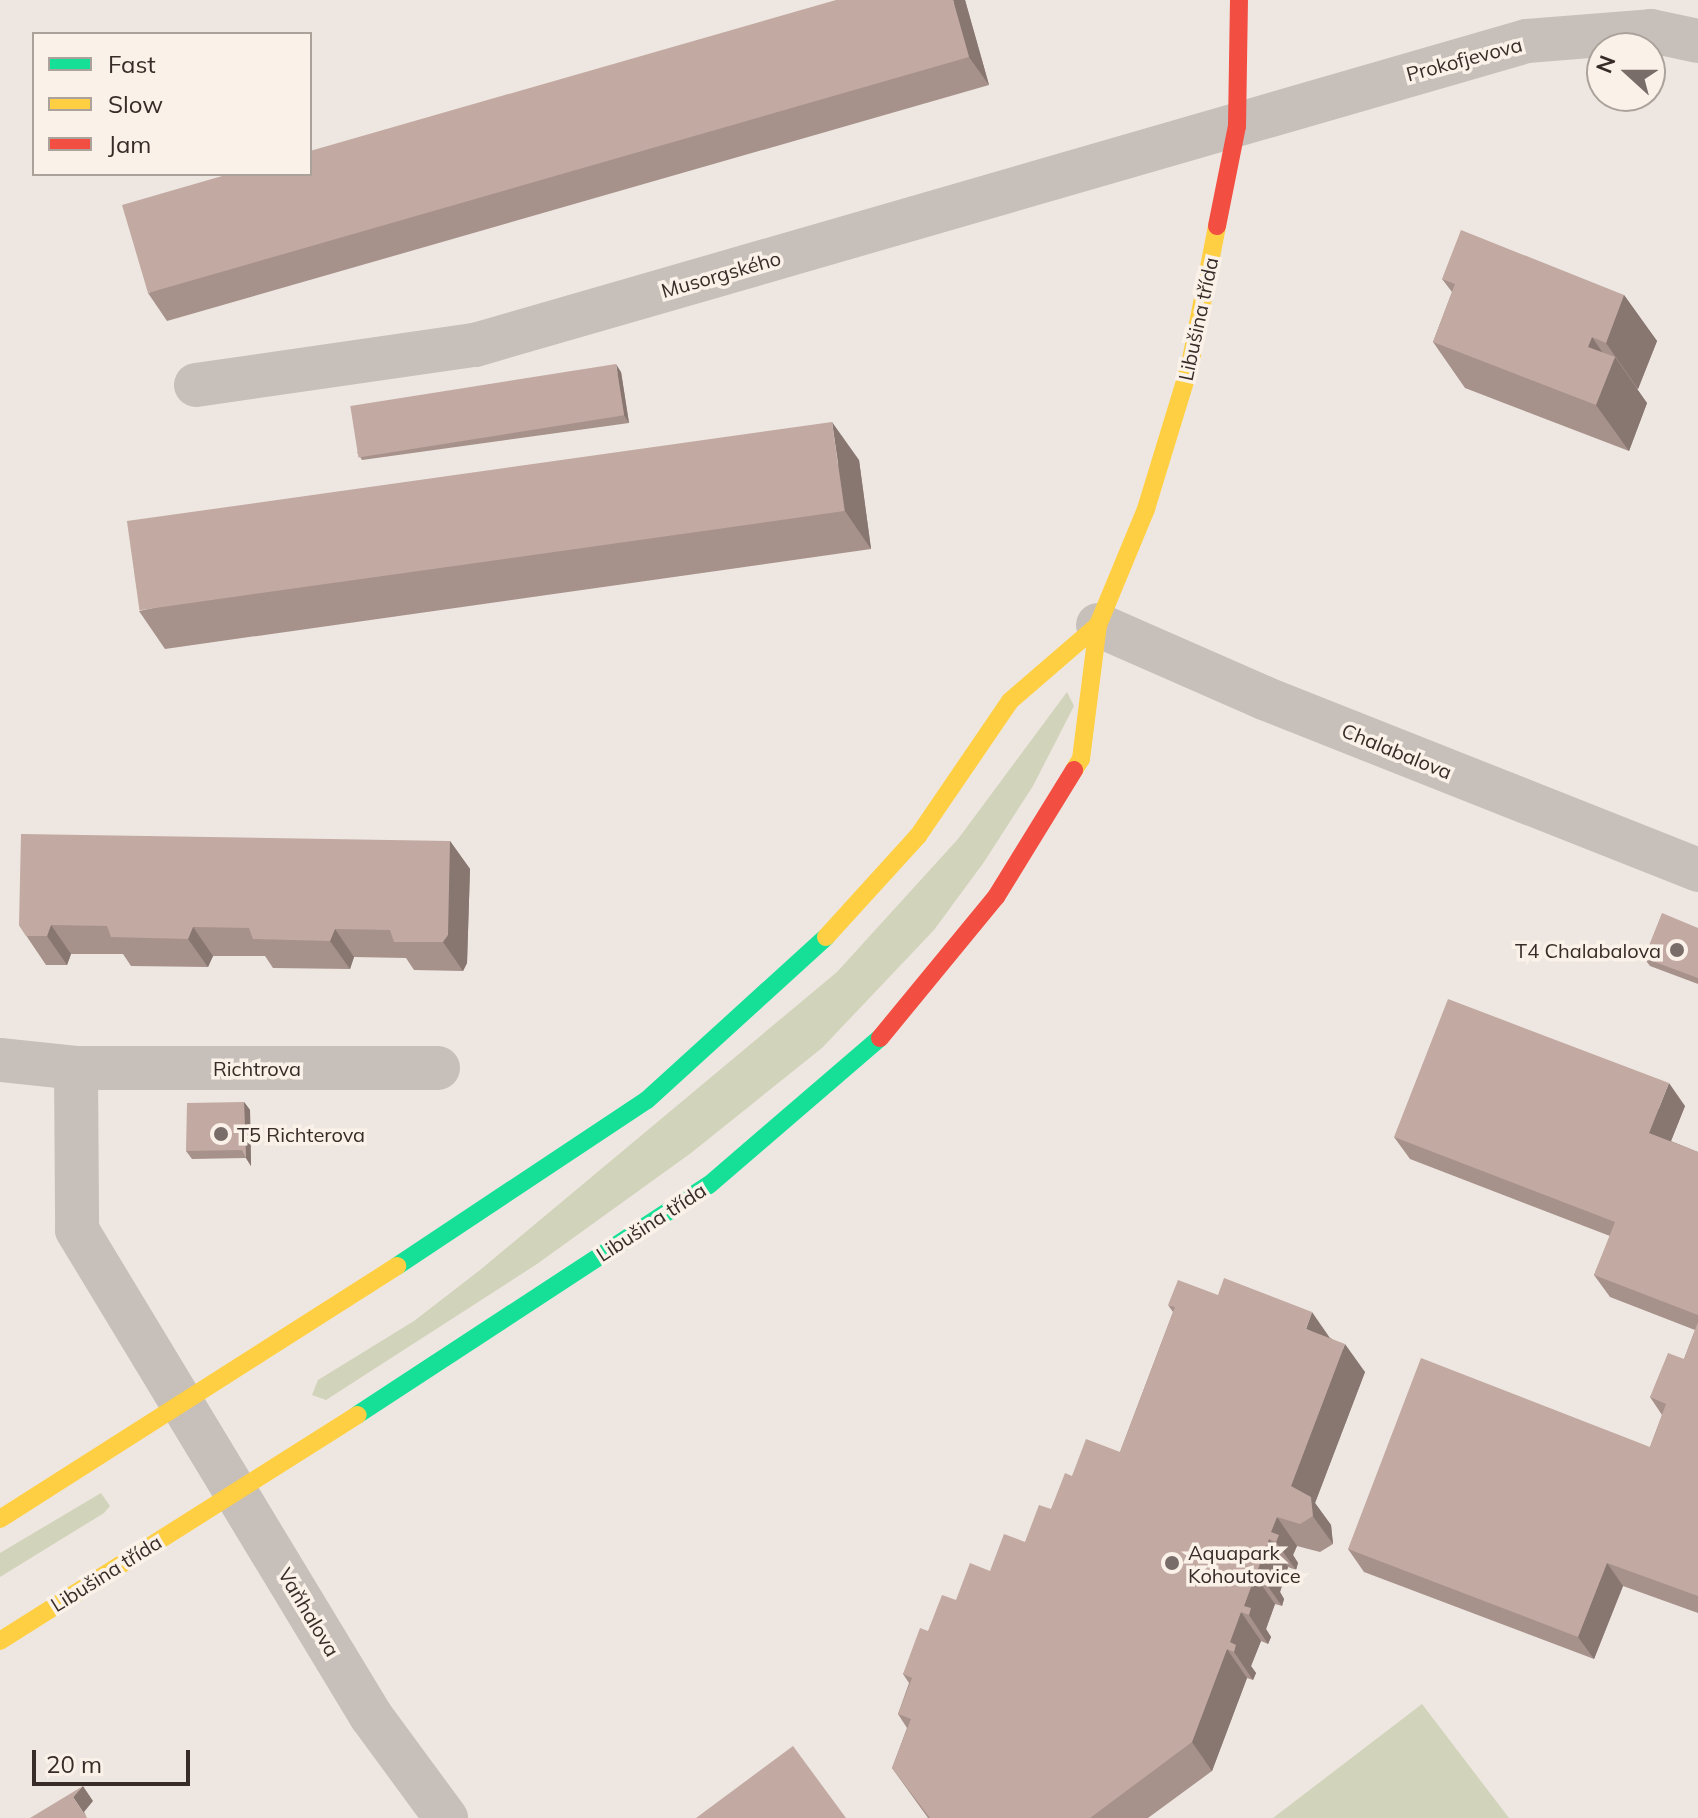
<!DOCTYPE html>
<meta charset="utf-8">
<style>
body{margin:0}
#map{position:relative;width:1698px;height:1818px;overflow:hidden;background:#eee7e1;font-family:Mulish,sans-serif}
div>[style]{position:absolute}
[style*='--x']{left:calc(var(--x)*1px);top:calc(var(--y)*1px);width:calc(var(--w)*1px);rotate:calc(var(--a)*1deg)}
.green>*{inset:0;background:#d1d3ba}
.street>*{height:44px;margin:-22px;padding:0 22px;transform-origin:22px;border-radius:22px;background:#c7bfba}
.fast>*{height:18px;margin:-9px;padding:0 9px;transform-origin:9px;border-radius:9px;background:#16e098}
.slow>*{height:18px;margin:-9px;padding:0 9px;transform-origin:9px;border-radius:9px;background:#ffcf43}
.jam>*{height:18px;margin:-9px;padding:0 9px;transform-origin:9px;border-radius:9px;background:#f24e42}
.wall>*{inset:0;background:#a7918b}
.shaded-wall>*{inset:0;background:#887671}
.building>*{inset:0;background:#c2a9a2;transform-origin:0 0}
.dots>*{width:22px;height:22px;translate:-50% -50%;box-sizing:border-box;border:4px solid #faf1e9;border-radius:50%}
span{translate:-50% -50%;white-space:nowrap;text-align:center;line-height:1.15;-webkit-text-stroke:7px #faf1e9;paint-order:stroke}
.street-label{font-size:20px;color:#382c28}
.poi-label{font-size:20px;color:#382c28}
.right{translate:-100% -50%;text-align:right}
.left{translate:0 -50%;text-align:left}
.legend{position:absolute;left:32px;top:32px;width:280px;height:144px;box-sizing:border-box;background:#faf1e9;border:2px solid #aca29c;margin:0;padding:10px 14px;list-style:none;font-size:24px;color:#382c28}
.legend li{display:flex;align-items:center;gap:16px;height:40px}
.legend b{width:40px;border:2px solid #aca29c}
.north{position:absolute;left:1586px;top:32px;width:80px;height:80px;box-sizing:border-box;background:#faf1e9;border:2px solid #aca29c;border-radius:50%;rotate:291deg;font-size:22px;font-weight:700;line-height:32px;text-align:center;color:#382c28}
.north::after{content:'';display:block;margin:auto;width:28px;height:36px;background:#786d69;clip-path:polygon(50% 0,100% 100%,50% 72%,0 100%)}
.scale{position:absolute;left:32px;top:1750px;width:158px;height:36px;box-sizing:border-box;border:4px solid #382c28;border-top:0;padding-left:10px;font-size:24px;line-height:28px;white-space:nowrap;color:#382c28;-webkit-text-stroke:6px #faf1e9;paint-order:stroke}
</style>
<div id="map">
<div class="green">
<i style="clip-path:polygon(1067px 692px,1074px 706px,1033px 786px,984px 862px,934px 930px,822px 1048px,691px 1153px,537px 1264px,326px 1400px,312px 1395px,318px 1380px,414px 1321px,480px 1270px,837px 972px,958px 839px)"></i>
<i style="clip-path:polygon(101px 1493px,110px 1506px,104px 1513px,0 1577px,0 1553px)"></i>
<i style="clip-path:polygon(1422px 1704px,1509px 1818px,1273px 1818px)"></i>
</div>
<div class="street">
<i style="--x:196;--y:385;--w:282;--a:-8.2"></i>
<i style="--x:475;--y:345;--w:1095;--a:-16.12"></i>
<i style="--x:1527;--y:41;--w:124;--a:-4.6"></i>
<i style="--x:1651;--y:31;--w:48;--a:12"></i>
<i style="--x:1098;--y:625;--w:181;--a:23.7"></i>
<i style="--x:1264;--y:698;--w:467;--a:21.6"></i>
<i style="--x:0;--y:1060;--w:76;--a:6"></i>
<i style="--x:76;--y:1068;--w:362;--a:0"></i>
<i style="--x:76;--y:1068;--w:162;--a:89.6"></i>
<i style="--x:77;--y:1230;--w:568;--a:58.83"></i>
<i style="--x:371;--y:1716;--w:127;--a:53.7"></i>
</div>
<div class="fast">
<i style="--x:397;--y:1266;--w:300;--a:-33.6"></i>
<i style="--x:647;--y:1100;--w:242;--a:-42.3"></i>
<i style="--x:357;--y:1415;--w:420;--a:-33.2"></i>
<i style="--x:709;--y:1185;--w:225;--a:-40.7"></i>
</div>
<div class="slow">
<i style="--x:1074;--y:770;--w:13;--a:-58"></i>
<i style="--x:1081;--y:759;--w:135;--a:-82.8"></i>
<i style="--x:1098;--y:625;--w:126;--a:-67.5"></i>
<i style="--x:1146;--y:509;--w:151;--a:-73"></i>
<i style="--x:1190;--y:365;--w:142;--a:-79"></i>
<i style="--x:826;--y:937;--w:137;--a:-47.7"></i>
<i style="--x:918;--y:836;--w:163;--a:-55.7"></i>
<i style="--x:1010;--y:701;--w:116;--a:-40.8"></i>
<i style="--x:0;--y:1519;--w:471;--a:-32.5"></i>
<i style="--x:0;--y:1641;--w:423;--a:-32.3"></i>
</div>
<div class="jam">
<i style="--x:1217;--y:226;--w:102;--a:-78.7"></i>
<i style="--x:1237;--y:126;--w:126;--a:-89.1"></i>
<i style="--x:880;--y:1038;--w:183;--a:-50.6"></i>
<i style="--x:996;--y:897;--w:149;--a:-58.4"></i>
</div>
<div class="wall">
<i style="clip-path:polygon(965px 0,989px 85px,167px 321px,148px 293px)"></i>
<i style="clip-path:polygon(1442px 279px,1624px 295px,1657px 341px,1638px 389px,1636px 388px,1647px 403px,1629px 451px,1465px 388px,1433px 342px,1452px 292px)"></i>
<i style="clip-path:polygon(621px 372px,629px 423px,362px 460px,357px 452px)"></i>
<i style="clip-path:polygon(859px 460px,871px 549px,165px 649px,139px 611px)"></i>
<i style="clip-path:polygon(450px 841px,470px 869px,467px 963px,463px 971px,414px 970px,406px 958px,354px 957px,350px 969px,273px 968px,265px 956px,213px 956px,208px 967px,131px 966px,123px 954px,71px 954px,67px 965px,46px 965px,19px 925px)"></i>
<i style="clip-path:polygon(1698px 928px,1698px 984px,1650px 966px,1644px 958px)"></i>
<i style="clip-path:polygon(244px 1102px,250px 1110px,251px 1166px,246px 1158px,192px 1159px,186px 1151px)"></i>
<i style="clip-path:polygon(1685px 1106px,1671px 1141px,1698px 1152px,1698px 1613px,1623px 1586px,1594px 1659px,1364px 1572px,1348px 1549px,1650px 1447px,1662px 1415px,1650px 1397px,1684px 1359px,1695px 1330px,1610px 1297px,1594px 1275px,1610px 1236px,1410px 1159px,1394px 1137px)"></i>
<i style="clip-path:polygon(1168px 1305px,1331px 1338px,1365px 1372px,1315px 1503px,1331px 1525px,1333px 1544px,1320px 1552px,1297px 1546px,1293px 1555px,1298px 1563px,1296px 1570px,1288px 1567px,1280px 1592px,1284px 1599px,1282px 1606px,1275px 1604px,1266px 1629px,1271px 1637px,1268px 1644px,1261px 1641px,1251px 1666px,1256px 1673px,1253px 1680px,1247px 1678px,1212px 1771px,1148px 1818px,928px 1818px,892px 1768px,907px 1728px,898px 1714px,909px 1683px,903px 1674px,928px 1631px,956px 1600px,1025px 1542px,1051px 1509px,1072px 1476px,1120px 1452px,1173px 1312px)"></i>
</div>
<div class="shaded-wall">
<i style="clip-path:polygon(953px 0,965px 0,989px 85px,969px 57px)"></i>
<i style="clip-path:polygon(1624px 295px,1657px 341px,1638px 389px,1606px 343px)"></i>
<i style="clip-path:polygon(1592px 337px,1611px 365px,1615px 357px,1647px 403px,1629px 451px,1596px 405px,1588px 347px)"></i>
<i style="clip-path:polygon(616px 364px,621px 372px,629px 423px,624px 415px)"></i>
<i style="clip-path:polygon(832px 422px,859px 460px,871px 549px,845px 511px)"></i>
<i style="clip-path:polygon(450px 841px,470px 869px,467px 963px,463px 971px,443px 942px)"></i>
<i style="clip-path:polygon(51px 925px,71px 954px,67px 965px,47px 936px)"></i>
<i style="clip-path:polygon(193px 927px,213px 956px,208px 967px,188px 939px)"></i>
<i style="clip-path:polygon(335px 929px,354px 957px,350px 969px,330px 941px)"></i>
<i style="clip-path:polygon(1669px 1083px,1685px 1106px,1665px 1156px,1649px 1133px)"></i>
<i style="clip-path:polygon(244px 1102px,250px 1110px,251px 1166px,246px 1158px)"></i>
<i style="clip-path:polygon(1312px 1312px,1332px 1341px,1306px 1329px)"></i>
<i style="clip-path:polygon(1345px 1344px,1365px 1372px,1315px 1503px,1331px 1525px,1333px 1544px,1291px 1486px)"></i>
<i style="clip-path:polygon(1277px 1517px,1297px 1546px,1293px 1555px,1298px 1563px,1296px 1570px,1276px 1542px,1271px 1532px)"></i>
<i style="clip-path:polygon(1269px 1539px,1288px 1567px,1280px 1592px,1284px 1599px,1282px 1606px,1262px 1578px,1258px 1569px)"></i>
<i style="clip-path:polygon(1607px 1563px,1623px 1586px,1594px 1659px,1578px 1637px)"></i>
<i style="clip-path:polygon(1255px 1576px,1275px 1604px,1266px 1629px,1271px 1637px,1268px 1644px,1249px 1615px,1244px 1606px)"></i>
<i style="clip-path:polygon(1241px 1612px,1261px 1641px,1251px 1666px,1256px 1673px,1253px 1680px,1234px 1652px,1230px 1642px)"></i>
<i style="clip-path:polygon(1227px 1649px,1247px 1678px,1212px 1771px,1192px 1742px)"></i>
<i style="clip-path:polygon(83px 1786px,93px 1801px,84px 1812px,87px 1818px,73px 1797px)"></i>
</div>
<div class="building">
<i style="clip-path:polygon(836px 0,953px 0,969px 57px,148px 293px,122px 205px,229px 174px,310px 174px,310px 151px)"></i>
<i style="clip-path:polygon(1461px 230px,1624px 295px,1606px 343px,1592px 337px,1588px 347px,1615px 357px,1596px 405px,1433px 342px,1455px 284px,1442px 279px)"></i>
<i style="left:616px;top:364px;width:52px;height:269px;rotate:81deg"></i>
<i style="left:832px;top:422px;width:90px;height:712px;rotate:82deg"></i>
<i style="clip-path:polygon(21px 834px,450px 841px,448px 935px,443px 942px,394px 942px,390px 930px,335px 929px,330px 941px,253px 939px,249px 928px,193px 927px,188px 939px,111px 937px,107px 926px,51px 925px,47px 936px,26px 936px,19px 925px)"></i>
<i style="clip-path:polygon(1662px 913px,1698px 928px,1698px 978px,1644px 958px)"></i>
<i style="clip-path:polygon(1448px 999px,1669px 1083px,1649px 1133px,1698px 1152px,1698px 1315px,1594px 1275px,1615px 1222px,1394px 1137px)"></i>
<i style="clip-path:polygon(244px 1102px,246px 1158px,242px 1150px,186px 1151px,187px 1103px)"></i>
<i style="clip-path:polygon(1224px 1278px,1312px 1312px,1306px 1329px,1345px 1344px,1291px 1486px,1311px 1497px,1313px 1516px,1300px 1524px,1277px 1517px,1271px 1532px,1279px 1535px,1276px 1542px,1269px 1539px,1258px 1569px,1265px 1571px,1262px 1578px,1255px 1576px,1244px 1606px,1251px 1608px,1249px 1615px,1241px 1612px,1230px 1642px,1236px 1645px,1234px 1652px,1227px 1649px,1192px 1742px,1090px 1818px,930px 1818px,892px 1768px,911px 1719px,898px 1714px,912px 1678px,903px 1674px,920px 1628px,928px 1631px,942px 1595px,956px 1600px,970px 1563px,990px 1571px,1004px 1534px,1025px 1542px,1039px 1505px,1051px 1509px,1065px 1473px,1072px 1476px,1086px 1439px,1120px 1452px,1175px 1307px,1168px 1305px,1178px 1280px,1218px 1295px)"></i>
<i style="clip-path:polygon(1698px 1322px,1698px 1596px,1607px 1563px,1578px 1637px,1348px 1549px,1421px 1358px,1650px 1447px,1666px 1404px,1650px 1397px,1668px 1353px,1684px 1359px)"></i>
<i style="clip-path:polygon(793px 1746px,846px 1818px,696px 1818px)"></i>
<i style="clip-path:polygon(83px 1786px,73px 1797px,87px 1818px,30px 1818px)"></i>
</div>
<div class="dots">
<i style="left:1677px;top:950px;background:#786d69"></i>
<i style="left:221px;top:1134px;background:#786d69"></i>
<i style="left:1172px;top:1563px;background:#786d69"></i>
</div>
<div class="street-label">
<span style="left:1464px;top:59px;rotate:-15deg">Prokofjevova</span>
<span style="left:721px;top:274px;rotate:-16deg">Musorgského</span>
<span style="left:1198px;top:319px;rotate:-78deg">Libušina třída</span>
<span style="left:1397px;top:751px;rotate:22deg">Chalabalova</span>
<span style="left:257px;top:1068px">Richtrova</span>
<span style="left:651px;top:1222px;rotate:-33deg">Libušina třída</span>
<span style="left:106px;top:1573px;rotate:-32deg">Libušina třída</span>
<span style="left:309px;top:1612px;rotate:59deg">Vaňhalova</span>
</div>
<div class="poi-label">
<span class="right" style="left:1661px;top:950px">T4 Chalabalova</span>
<span class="left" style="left:237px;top:1134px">T5 Richterova</span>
<span class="left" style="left:1188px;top:1564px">Aquapark<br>Kohoutovice</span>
</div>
<ul class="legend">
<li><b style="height:10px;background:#16e098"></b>Fast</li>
<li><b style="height:10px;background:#ffcf43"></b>Slow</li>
<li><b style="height:10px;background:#f24e42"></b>Jam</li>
</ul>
<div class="north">N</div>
<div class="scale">20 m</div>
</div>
